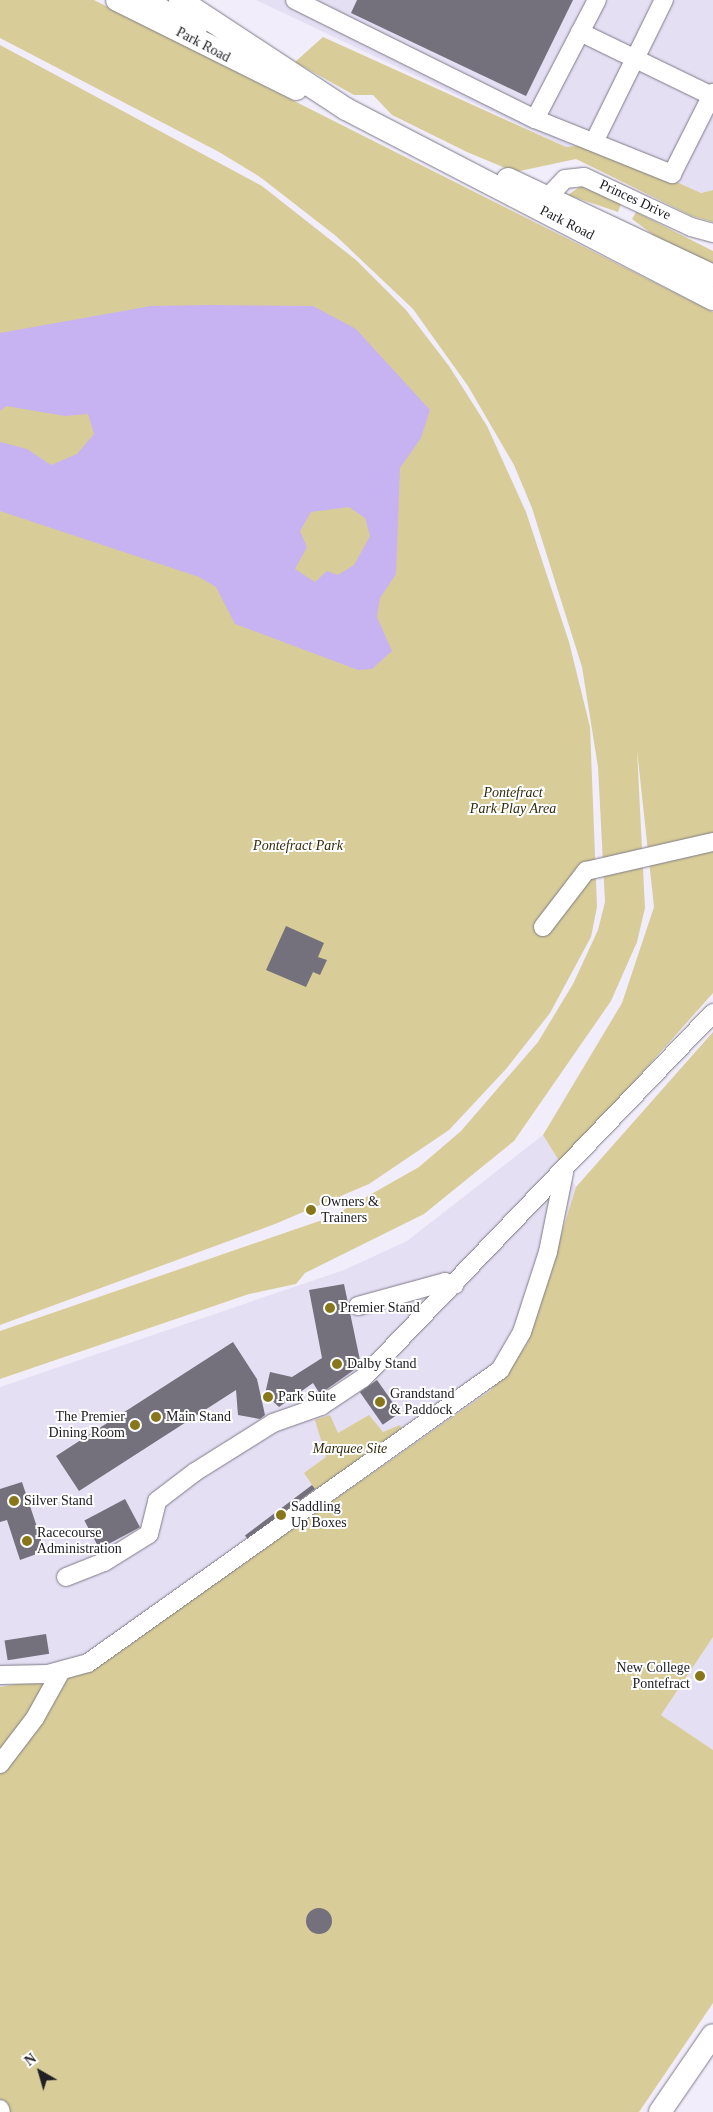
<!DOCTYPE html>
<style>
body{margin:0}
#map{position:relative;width:713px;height:2112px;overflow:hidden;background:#f1edfb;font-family:"Times New Roman",serif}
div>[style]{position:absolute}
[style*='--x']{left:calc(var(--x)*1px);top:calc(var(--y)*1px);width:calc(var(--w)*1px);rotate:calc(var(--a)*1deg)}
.built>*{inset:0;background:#e5dff4}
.green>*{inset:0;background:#d8cd98}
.water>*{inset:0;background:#c7b2f2}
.building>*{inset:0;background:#74707c;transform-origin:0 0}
.round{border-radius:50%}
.roads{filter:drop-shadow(0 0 1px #7e7a86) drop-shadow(0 0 1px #7e7a86)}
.minor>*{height:18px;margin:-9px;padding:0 9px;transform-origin:9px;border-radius:9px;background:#fff}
.major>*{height:22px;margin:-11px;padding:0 11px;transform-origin:11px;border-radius:11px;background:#fff}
.dots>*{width:14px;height:14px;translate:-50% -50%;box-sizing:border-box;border:2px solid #fff;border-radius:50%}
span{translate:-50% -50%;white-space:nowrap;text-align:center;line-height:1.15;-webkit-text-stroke:4px #fff;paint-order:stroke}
.street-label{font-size:14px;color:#212025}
.park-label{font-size:14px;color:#322b0b;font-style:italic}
.poi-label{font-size:14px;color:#212025}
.left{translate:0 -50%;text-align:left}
.right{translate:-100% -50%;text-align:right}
.north{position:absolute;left:15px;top:2047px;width:50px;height:50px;-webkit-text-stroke:4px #fff;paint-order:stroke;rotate:322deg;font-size:14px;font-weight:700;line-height:20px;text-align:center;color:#212025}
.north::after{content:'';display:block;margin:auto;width:18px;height:22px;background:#212025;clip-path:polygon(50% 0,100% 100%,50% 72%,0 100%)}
</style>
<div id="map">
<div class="built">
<i style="clip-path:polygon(256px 0,713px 0,713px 190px,701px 193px,593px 144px,566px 147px)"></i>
<i style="clip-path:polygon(543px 1135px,576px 1187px,527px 1344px,491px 1390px,90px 1671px,0 1687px,0 1387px,344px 1270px,407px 1241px)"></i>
<i style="clip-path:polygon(713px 1637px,713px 1750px,661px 1715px)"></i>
</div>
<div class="green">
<i style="clip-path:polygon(0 0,94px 0,713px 312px,713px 993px,561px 1164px,543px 1135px,622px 1003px,654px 907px,637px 750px,645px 908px,637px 942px,611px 1001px,514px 1141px,424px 1214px,305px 1273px,296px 1284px,249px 1294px,0 1379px,0 1331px,331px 1217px,419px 1167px,461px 1131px,538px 1042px,573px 984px,598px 930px,605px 902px,598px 767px,582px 667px,532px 508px,514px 465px,468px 386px,413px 309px,336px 236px,260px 177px,219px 152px,0 38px)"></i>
<i style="clip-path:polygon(323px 37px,566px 147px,593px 144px,701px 193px,713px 190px,713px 222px,692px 216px,576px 159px,515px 172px,467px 152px,392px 115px,373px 95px,354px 95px,295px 62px)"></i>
<i style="clip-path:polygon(0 45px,262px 186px,356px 260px,406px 310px,449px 366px,487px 426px,526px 512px,569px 642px,590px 727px,597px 907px,591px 937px,550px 1013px,506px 1069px,449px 1130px,369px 1184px,275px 1224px,0 1325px)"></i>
<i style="clip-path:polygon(581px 186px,621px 204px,618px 212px,568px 195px)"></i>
<i style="clip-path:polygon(636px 212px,713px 251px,713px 267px,660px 240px,632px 219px)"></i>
<i style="clip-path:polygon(713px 1032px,713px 1637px,661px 1715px,713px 1750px,713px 2003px,639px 2112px,0 2112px,0 1687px,90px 1671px,491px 1390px,527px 1344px,576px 1187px)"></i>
<i style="clip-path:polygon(330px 1415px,338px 1433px,369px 1415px,383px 1432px,400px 1425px,403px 1431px,319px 1495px,304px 1473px,326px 1457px,315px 1420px)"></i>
</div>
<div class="water">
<i style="clip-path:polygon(evenodd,210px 305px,313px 306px,356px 329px,430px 410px,421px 438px,400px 468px,396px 574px,380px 598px,377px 617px,392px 651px,372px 669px,358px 670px,235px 624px,216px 587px,199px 577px,0 511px,0 442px,27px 449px,51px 465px,77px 454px,94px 434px,88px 414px,65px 416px,6px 406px,0 411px,0 333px,151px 306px,210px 305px,349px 507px,365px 518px,370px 536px,354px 565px,338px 575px,327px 571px,315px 582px,295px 569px,307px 547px,300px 531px,311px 512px,349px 507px)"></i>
</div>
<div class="building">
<i style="clip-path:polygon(357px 0,573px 0,526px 96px,351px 13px)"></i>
<i style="clip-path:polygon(286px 926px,324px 943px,318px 957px,327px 960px,320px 975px,313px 972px,306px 987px,266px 970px)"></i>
<i style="clip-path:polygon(344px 1284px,361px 1365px,320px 1394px,313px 1383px,279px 1407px,265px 1394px,270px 1372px,292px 1377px,322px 1358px,309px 1290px)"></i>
<i style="clip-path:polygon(233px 1342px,257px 1379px,265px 1415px,260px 1419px,238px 1415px,236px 1390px,79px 1491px,56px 1456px)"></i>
<i style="left:377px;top:1380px;width:40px;height:21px;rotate:55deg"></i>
<i style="clip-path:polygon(22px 1482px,45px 1551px,20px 1560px,7px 1520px,0 1522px,0 1489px)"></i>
<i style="left:312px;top:1485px;width:5px;height:84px;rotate:53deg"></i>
<i style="left:125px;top:1499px;width:32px;height:46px;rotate:62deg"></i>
<i style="left:46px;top:1634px;width:20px;height:42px;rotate:81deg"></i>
<i class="round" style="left:306px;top:1908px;width:26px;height:26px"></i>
</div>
<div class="roads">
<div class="minor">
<i style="--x:149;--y:0;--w:57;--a:31.5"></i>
<i style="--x:295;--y:0;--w:268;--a:26.4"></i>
<i style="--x:535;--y:119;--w:134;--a:-62.5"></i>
<i style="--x:580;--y:32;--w:147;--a:25.9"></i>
<i style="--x:535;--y:119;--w:148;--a:21.9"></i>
<i style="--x:672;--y:174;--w:91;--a:-63.2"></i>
<i style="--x:595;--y:140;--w:156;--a:-63.8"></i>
<i style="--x:549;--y:196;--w:23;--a:-47"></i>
<i style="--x:565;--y:179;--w:19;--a:-6"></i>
<i style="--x:584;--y:177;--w:118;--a:25"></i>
<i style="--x:691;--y:227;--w:23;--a:15"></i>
<i style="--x:543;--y:927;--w:71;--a:-52.5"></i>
<i style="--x:586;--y:871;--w:130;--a:-12.9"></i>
<i style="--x:358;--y:1306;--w:90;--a:-15.4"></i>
<i style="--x:445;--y:1282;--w:10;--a:17"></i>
<i style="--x:66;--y:1577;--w:41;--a:-21.5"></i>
<i style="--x:104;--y:1562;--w:53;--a:-31.9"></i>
<i style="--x:149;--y:1534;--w:34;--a:-76"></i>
<i style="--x:157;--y:1501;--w:48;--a:-37.3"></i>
<i style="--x:195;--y:1472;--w:92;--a:-32.1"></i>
<i style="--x:273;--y:1423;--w:51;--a:-19.5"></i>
<i style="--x:321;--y:1406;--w:50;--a:-33.7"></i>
<i style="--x:363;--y:1378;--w:506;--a:-46.2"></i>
<i style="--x:0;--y:1675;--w:48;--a:-1.2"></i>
<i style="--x:48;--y:1674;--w:41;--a:-15.4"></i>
<i style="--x:88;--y:1663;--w:506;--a:-35.42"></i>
<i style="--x:500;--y:1370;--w:44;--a:-59.9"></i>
<i style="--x:522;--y:1332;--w:84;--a:-72"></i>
<i style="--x:548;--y:1252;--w:81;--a:-78.6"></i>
<i style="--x:0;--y:1764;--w:58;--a:-52.7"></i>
<i style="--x:35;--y:1718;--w:54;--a:-61"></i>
<i style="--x:0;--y:2109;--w:3;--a:72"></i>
</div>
<div class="major">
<i style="--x:117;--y:0;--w:200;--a:26.4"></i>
<i style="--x:180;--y:0;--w:199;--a:33.3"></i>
<i style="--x:346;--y:109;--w:413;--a:27.4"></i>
<i style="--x:508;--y:179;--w:227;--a:25.3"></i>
<i style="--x:660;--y:2112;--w:93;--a:-55.5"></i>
</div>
</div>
<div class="dots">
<i style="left:311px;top:1210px;background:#88761a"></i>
<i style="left:330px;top:1308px;background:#88761a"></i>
<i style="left:337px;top:1364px;background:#88761a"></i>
<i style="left:268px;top:1397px;background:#88761a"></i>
<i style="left:380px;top:1402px;background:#88761a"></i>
<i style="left:156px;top:1417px;background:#88761a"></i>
<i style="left:135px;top:1425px;background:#88761a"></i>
<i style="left:14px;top:1501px;background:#88761a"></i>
<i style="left:281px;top:1515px;background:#88761a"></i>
<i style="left:27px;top:1541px;background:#88761a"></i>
<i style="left:700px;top:1676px;background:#88761a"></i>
</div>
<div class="street-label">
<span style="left:203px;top:45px;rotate:28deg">Park Road</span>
<span style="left:635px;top:200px;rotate:25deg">Princes Drive</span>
<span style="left:567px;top:223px;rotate:27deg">Park Road</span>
</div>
<div class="park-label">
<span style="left:513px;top:801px">Pontefract<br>Park Play Area</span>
<span style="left:298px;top:846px">Pontefract Park</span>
<span style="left:350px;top:1449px">Marquee Site</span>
</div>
<div class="poi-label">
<span class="left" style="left:321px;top:1210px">Owners &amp;<br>Trainers</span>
<span class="left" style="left:340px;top:1308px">Premier Stand</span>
<span class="left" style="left:347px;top:1364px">Dalby Stand</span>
<span class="left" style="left:390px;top:1402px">Grandstand<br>&amp; Paddock</span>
<span class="left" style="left:278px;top:1397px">Park Suite</span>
<span class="right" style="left:125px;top:1425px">The Premier<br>Dining Room</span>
<span class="left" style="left:166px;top:1417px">Main Stand</span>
<span class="left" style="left:24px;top:1501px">Silver Stand</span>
<span class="left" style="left:291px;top:1515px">Saddling<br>Up Boxes</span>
<span class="left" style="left:37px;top:1541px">Racecourse<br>Administration</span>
<span class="right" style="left:690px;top:1676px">New College<br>Pontefract</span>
</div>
<div class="north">N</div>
</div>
